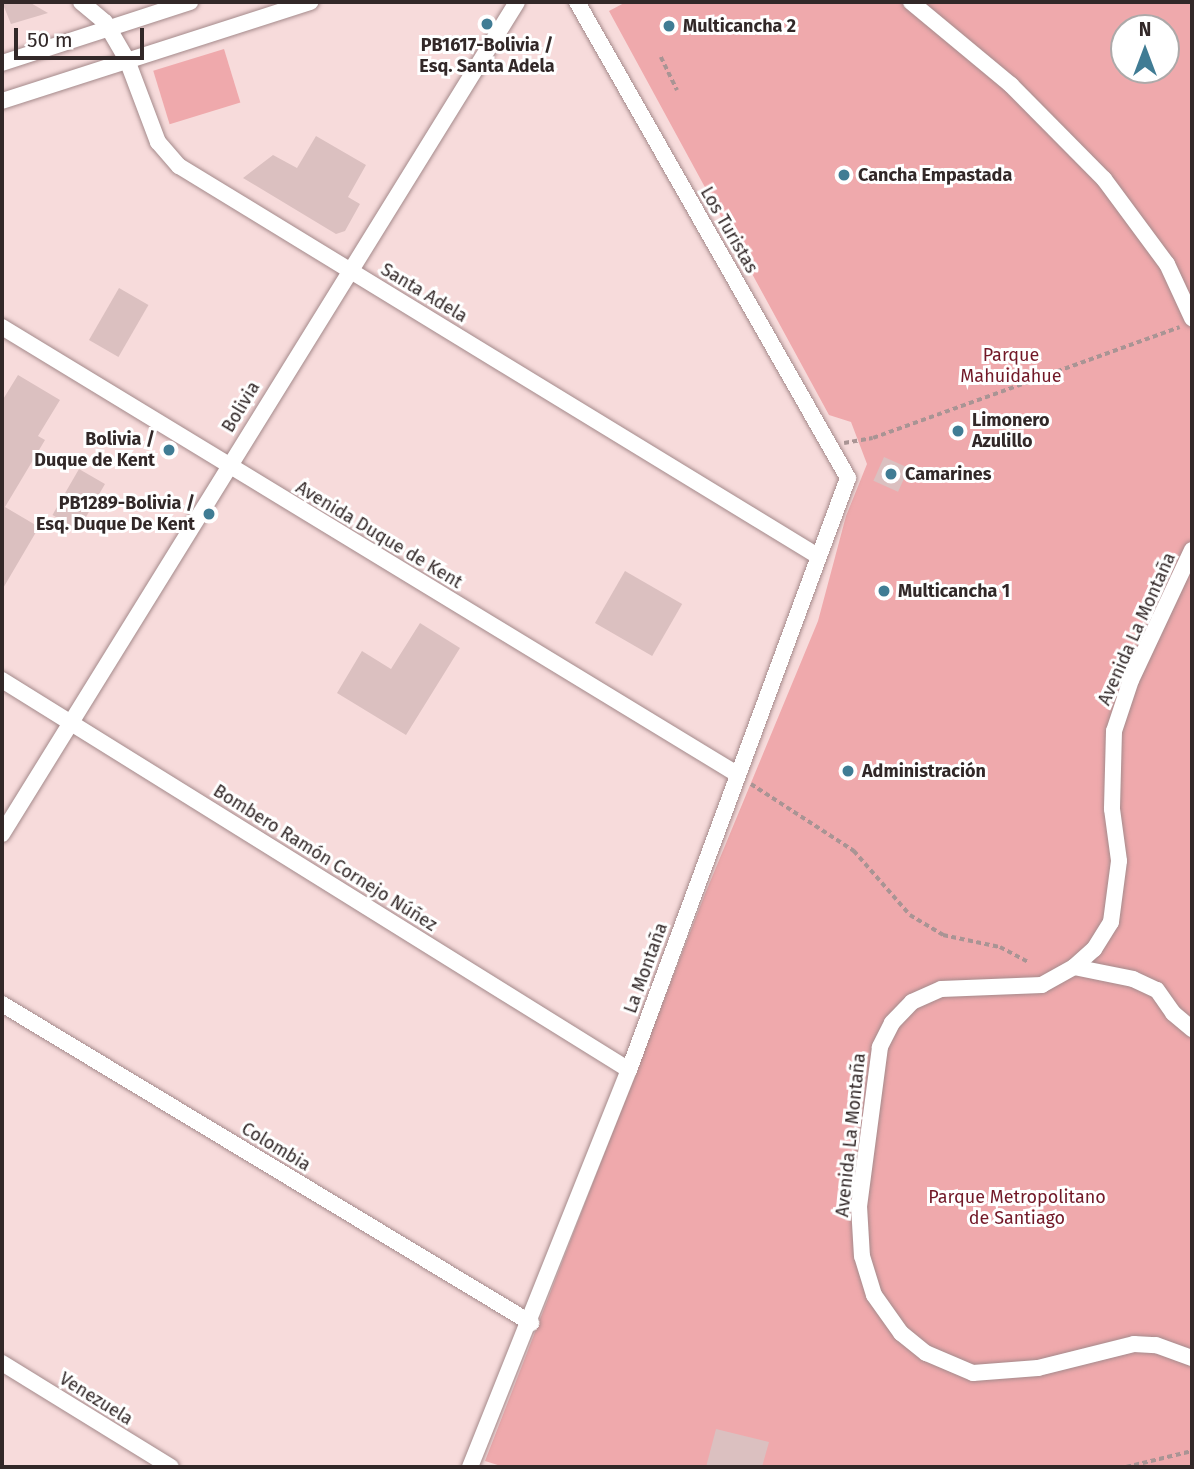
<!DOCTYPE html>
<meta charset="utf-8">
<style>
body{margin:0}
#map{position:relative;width:1194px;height:1469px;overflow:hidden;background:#f7dbdb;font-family:"Fira Sans",sans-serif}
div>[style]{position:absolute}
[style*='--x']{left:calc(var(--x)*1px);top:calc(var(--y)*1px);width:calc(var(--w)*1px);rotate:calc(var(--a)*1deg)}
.green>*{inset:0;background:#efa9ac;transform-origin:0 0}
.building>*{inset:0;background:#dbc0c0;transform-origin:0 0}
.path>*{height:3.5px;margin-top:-1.75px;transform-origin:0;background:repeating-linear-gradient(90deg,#a99494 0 5px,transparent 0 8.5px)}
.roads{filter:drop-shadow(0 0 2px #a48a8b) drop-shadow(0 0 2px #a48a8b)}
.street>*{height:16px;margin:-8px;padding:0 8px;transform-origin:8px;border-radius:8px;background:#fff}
.dots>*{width:19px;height:19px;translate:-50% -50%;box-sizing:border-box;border:4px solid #fff;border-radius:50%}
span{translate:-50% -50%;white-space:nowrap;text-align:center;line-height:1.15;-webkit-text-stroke:6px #fff;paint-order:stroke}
.poi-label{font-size:18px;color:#322828;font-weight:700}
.left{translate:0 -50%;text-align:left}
.right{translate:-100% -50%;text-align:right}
.street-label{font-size:18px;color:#322828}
.park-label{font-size:18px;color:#721827}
.frame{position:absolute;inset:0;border:4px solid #322828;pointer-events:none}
.north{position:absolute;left:1110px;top:14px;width:70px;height:70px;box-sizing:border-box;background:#fff;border:2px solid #ada9a9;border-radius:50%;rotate:0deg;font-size:19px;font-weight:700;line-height:28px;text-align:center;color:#322828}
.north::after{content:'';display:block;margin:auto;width:24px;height:32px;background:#407c94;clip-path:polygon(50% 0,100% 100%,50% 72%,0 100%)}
.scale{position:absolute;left:14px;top:28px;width:130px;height:32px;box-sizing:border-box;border:4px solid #322828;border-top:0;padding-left:9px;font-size:21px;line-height:24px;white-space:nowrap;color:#322828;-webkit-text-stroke:5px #fff;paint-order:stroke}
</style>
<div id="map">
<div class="green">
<i style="clip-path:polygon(evenodd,626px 2px,1192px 2px,1192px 1467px,504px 1467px,485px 1461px,705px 894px,818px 621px,846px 516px,867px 464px,851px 422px,829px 415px,609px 11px,626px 2px,1124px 28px,1166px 28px,1166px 70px,1124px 70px,1124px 28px)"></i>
<i style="left:224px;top:49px;width:56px;height:74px;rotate:73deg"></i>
</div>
<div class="building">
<i style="clip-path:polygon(2px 2px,29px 2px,48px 13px,11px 24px)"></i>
<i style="clip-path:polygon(316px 136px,366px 165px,348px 197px,360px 204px,345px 231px,336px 234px,243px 178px,273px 155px,297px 168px)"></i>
<i style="left:119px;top:288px;width:34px;height:60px;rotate:30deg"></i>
<i style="clip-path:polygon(18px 375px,60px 400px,38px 436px,45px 440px,5px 507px,39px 527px,2px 590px,2px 401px)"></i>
<i style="left:884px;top:457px;width:27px;height:26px;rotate:24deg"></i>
<i style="left:79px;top:469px;width:30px;height:53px;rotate:30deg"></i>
<i style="left:625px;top:571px;width:66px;height:60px;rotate:30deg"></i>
<i style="clip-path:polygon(420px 623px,460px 648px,406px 735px,337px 693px,362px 651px,391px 669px)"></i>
<i style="clip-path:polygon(716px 1429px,769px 1442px,762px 1467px,706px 1467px)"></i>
</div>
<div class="path">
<i style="--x:661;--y:57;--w:37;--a:64"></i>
<i style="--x:844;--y:443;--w:29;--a:-10"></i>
<i style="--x:873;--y:438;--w:326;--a:-19.9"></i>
<i style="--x:751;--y:784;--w:123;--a:33"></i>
<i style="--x:854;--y:851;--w:85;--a:48.8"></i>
<i style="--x:910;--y:915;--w:39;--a:31"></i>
<i style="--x:943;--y:935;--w:58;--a:11.9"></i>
<i style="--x:1000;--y:947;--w:32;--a:28"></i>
<i style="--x:1126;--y:1467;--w:68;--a:-13.6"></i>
</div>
<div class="roads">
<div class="street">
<i style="--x:81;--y:2;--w:31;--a:40"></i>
<i style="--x:105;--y:22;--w:44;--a:59.9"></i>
<i style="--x:127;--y:60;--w:88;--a:69.3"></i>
<i style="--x:158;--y:142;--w:32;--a:49"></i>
<i style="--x:179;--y:166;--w:746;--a:31.41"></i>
<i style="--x:911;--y:2;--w:130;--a:39.7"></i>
<i style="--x:1011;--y:85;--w:132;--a:45.3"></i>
<i style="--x:1104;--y:179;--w:106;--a:53.5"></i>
<i style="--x:1167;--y:264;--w:60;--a:65.2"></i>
<i style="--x:2;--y:63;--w:198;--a:-18"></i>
<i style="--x:2;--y:101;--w:324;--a:-17.8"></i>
<i style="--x:2;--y:327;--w:860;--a:31.31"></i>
<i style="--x:1192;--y:550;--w:144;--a:115.1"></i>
<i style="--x:1131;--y:680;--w:54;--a:108.4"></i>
<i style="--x:1114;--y:731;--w:78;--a:91.5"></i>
<i style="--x:1112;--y:809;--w:52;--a:82.3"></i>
<i style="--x:1119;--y:861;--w:62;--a:97.5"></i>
<i style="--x:1111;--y:922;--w:32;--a:122"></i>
<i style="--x:1094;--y:949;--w:27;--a:138"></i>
<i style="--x:1074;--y:967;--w:37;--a:151"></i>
<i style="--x:1042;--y:985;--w:101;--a:177.7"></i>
<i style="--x:941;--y:989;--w:32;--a:156"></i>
<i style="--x:912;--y:1002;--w:29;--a:134"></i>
<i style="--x:892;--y:1023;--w:27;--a:117"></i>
<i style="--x:880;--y:1047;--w:160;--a:97.5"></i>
<i style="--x:859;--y:1206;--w:50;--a:86.6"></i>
<i style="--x:862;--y:1256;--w:41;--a:72.9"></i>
<i style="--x:874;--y:1295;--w:47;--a:54.6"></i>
<i style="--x:901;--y:1333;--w:32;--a:39"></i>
<i style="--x:926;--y:1353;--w:51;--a:23.1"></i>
<i style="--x:973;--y:1373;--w:65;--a:-4.4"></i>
<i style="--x:1038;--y:1368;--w:99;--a:-14"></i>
<i style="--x:1134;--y:1344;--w:22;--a:3"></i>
<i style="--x:1156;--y:1345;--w:38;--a:20"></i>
<i style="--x:2;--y:680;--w:738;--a:31.88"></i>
<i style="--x:2;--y:834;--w:978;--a:-58.24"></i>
<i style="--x:1074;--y:967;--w:60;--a:11.5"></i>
<i style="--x:1133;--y:979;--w:26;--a:25"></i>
<i style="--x:1157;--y:990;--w:28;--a:55"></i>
<i style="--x:1173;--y:1013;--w:25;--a:40"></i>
<i style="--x:2;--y:1004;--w:618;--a:31.09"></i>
<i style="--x:2;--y:1363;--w:198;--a:31.6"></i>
<i style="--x:470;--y:1467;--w:428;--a:-68.2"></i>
<i style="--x:629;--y:1070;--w:631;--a:-69.7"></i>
<i style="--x:848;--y:478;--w:548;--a:-119.65"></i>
</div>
</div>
<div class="dots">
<i style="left:487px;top:24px;background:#407c94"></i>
<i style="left:669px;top:26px;background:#407c94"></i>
<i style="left:844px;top:175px;background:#407c94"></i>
<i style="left:958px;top:431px;background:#407c94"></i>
<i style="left:169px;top:450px;background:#407c94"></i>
<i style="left:891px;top:474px;background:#407c94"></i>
<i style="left:209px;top:514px;background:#407c94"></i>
<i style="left:884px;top:591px;background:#407c94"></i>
<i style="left:848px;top:771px;background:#407c94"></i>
</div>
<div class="poi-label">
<span class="left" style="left:683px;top:26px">Multicancha 2</span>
<span style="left:487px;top:56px">PB1617-Bolivia /<br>Esq. Santa Adela</span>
<span class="left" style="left:858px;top:175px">Cancha Empastada</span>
<span class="left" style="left:972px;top:431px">Limonero<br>Azulillo</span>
<span class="right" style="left:155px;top:450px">Bolivia /<br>Duque de Kent</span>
<span class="left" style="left:905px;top:474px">Camarines</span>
<span class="right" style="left:195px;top:514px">PB1289-Bolivia /<br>Esq. Duque De Kent</span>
<span class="left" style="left:898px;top:591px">Multicancha 1</span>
<span class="left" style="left:862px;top:771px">Administración</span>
</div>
<div class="street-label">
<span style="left:729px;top:230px;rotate:60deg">Los Turistas</span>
<span style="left:424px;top:293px;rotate:31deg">Santa Adela</span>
<span style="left:241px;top:407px;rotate:-59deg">Bolivia</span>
<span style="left:379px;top:535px;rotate:31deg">Avenida Duque de Kent</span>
<span style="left:1137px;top:629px;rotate:-66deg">Avenida La Montaña</span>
<span style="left:325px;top:858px;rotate:32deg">Bombero Ramón Cornejo Núñez</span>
<span style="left:646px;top:968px;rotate:-70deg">La Montaña</span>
<span style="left:851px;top:1135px;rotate:-84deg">Avenida La Montaña</span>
<span style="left:276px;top:1147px;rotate:31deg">Colombia</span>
<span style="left:96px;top:1399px;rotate:32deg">Venezuela</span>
</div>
<div class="park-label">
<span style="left:1011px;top:366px">Parque<br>Mahuidahue</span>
<span style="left:1017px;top:1208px">Parque Metropolitano<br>de Santiago</span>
</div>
<div class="frame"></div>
<div class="north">N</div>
<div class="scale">50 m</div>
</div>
